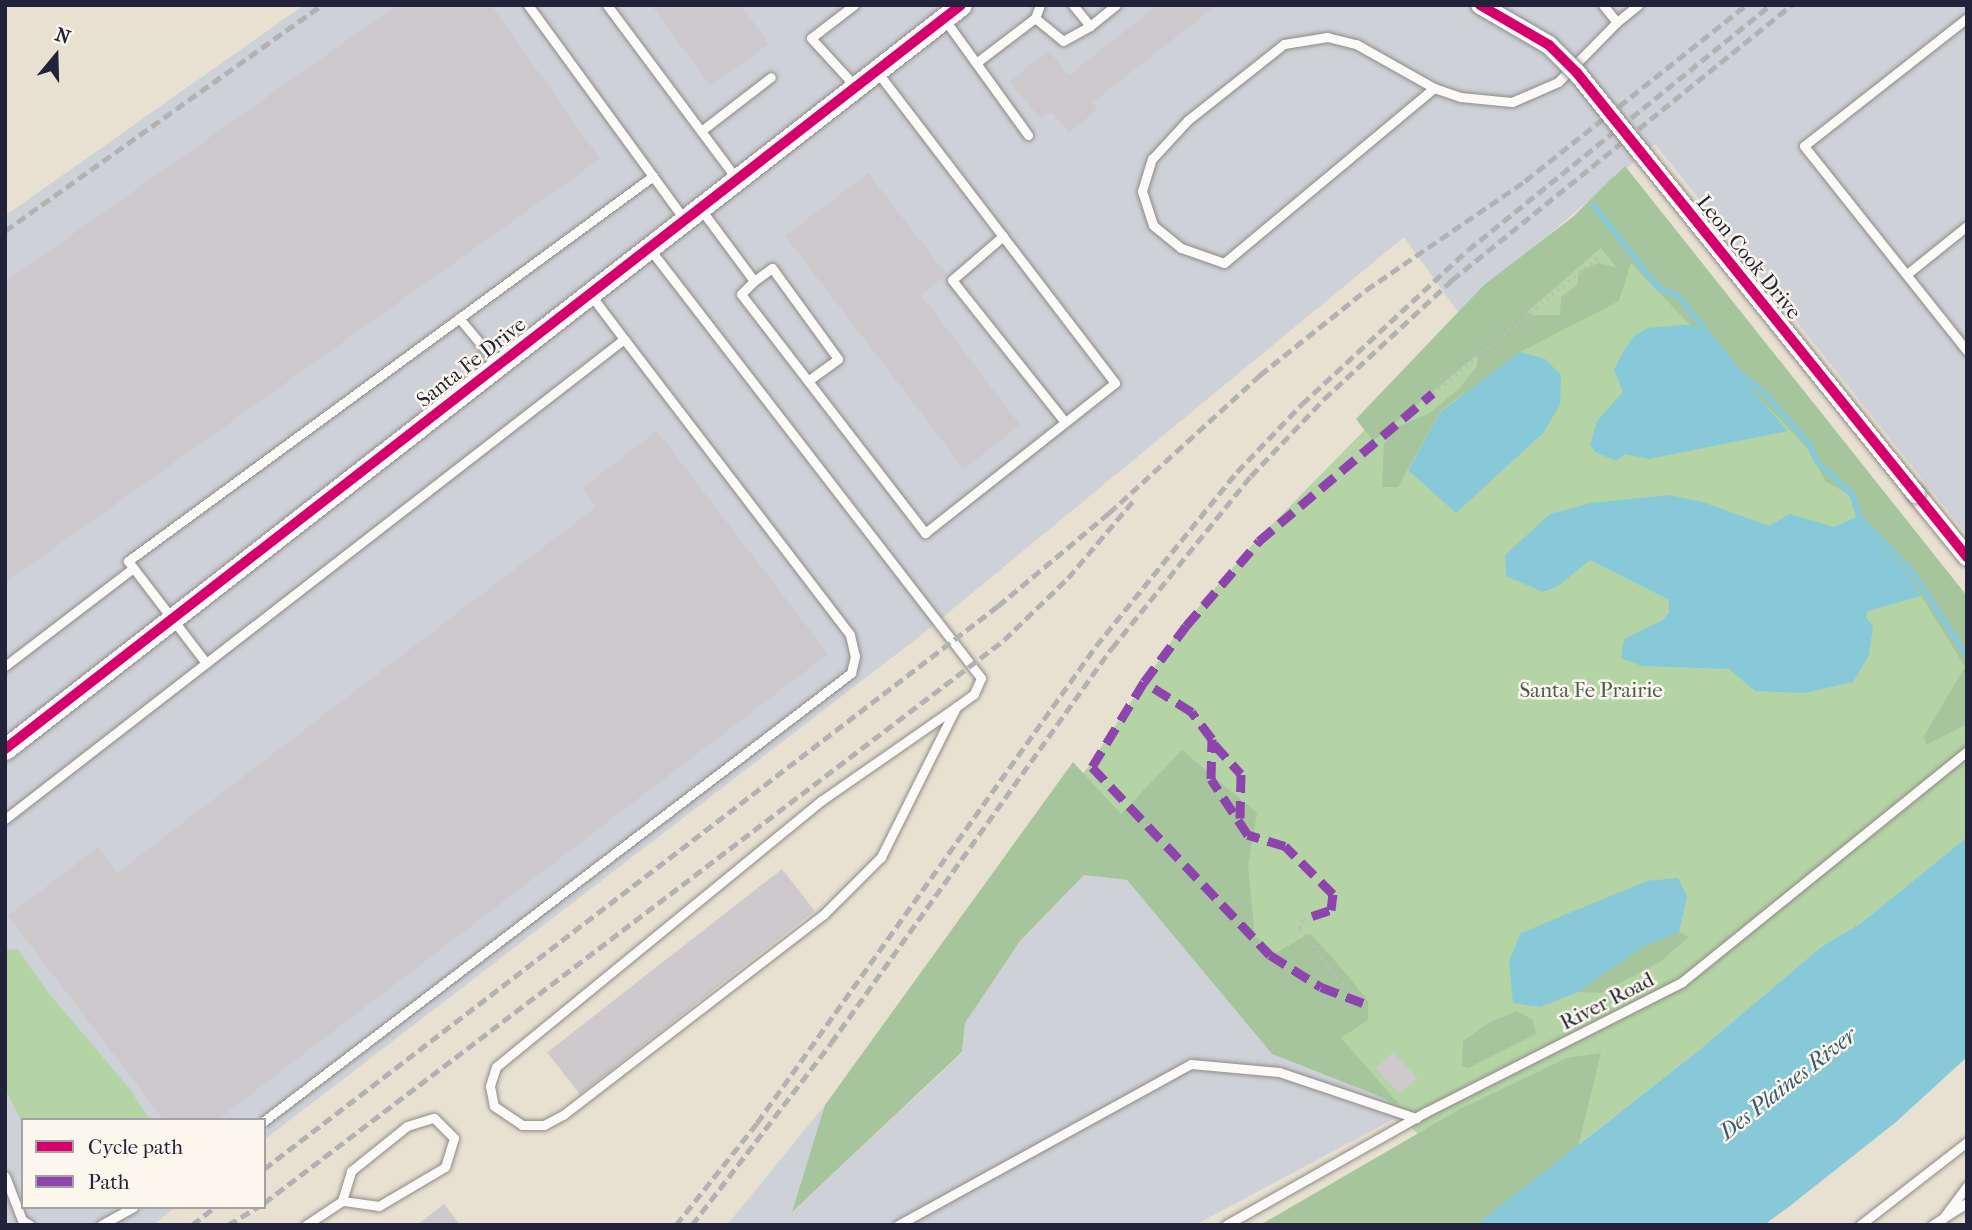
<!DOCTYPE html>
<style>
body{margin:0}
#map{position:relative;width:1972px;height:1230px;overflow:hidden;background:#e8e0d1;font-family:"IM FELL French Canon",serif}
div>[style]{position:absolute}
[style*='--x']{left:calc(var(--x)*1px);top:calc(var(--y)*1px);width:calc(var(--w)*1px);rotate:calc(var(--a)*1deg)}
.industrial>*{inset:0;background:#cfd1d8}
.green>*{inset:0;background:#b5d4a6}
.forest>*{inset:0;background:#a6c59c}
.water>*{inset:0;background:#87c8d9}
.stream>*{height:6px;margin:-3px;padding:0 3px;transform-origin:3px;border-radius:3px;background:#87c8d9}
.building>*{inset:0;background:#cec9cc;transform-origin:0 0}
.path>*{height:3.5px;margin-top:-1.75px;transform-origin:0;background:repeating-linear-gradient(90deg,#bdbbbb 0 2px,transparent 0 7px)}
.roads{filter:drop-shadow(0 0 2px #8e8b87) drop-shadow(0 0 2px #8e8b87)}
.service>*{height:9px;margin:-4.5px;padding:0 4.5px;transform-origin:4.5px;border-radius:4.5px;background:#fcfaf8}
.minor>*{height:18px;margin:-9px;padding:0 9px;transform-origin:9px;border-radius:9px;background:#fcfaf8}
.tertiary>*{height:21px;margin:-10.5px;padding:0 10.5px;transform-origin:10.5px;border-radius:10.5px;background:#fcfaf8}
.rail>*{height:5px;margin-top:-2.5px;transform-origin:0;background:repeating-linear-gradient(90deg,#b3b2b3 0 10px,transparent 0 15px)}
.bridges{filter:drop-shadow(0 0 2px #8e8b87) drop-shadow(0 0 2px #8e8b87)}
.minor-bridge>*{height:18px;margin:-9px;padding:0 9px;transform-origin:9px;border-radius:9px;background:#fcfaf8}
.quiet>*{height:9px;margin-top:-4.5px;transform-origin:0;background:repeating-linear-gradient(90deg,#8e44ad 0 18px,transparent 0 27px)}
.cycleway>*{height:10px;margin:-5px;padding:0 5px;transform-origin:5px;border-radius:5px;background:#d6006c}
span{translate:-50% -50%;white-space:nowrap;text-align:center;line-height:1.15;-webkit-text-stroke:5px #fbf7ec;paint-order:stroke}
.street-label{font-size:21px;color:#22223b}
.park-label{font-size:21px;color:#475d54}
.water-label{font-size:23px;color:#375973;font-style:italic}
.frame{position:absolute;inset:0;border:7px solid #22223b;pointer-events:none}
.legend{position:absolute;left:21px;top:1118px;width:245px;height:91px;box-sizing:border-box;background:#fbf7ec;border:2px solid #a4a2a5;margin:0;padding:9px 12px;list-style:none;font-size:21px;color:#22223b}
.legend li{display:flex;align-items:center;gap:14px;height:35px}
.legend b{width:35px;border:2px solid #a4a2a5}
.north{position:absolute;left:21px;top:21px;width:70px;height:70px;-webkit-text-stroke:5px #fbf7ec;paint-order:stroke;rotate:19deg;font-size:19px;font-weight:700;line-height:28px;text-align:center;color:#22223b}
.north::after{content:'';display:block;margin:auto;width:24px;height:32px;background:#22223b;clip-path:polygon(50% 0,100% 100%,50% 72%,0 100%)}
</style>
<div id="map">
<div class="industrial">
<i style="clip-path:polygon(304px 5px,1967px 5px,1967px 535px,1655px 144px,1458px 312px,1404px 237px,920px 636px,264px 1140px,264px 1120px,23px 1120px,23px 1207px,176px 1207px,153px 1225px,5px 1225px,5px 216px)"></i>
<i style="clip-path:polygon(1084px 875px,1127px 880px,1272px 1054px,1399px 1104px,1403px 1114px,1195px 1225px,727px 1225px,825px 1105px,793px 1211px,962px 1053px,965px 1023px,1020px 941px)"></i>
</div>
<div class="green">
<i style="clip-path:polygon(1613px 176px,1967px 605px,1967px 837px,1861px 923px,1821px 947px,1698px 1051px,1491px 1213px,1083px 774px,1179px 630px,1253px 544px)"></i>
<i style="clip-path:polygon(18px 949px,47px 991px,129px 1088px,150px 1120px,23px 1120px,23px 1125px,5px 1089px,5px 950px)"></i>
</div>
<div class="forest">
<i style="clip-path:polygon(evenodd,1625px 166px,1967px 596px,1967px 724px,1926px 745px,1924px 736px,1965px 667px,1906px 571px,1856px 517px,1849px 494px,1826px 482px,1808px 449px,1631px 263px,1619px 301px,1520px 352px,1440px 411px,1398px 487px,1382px 487px,1384px 444px,1397px 427px,1428px 414px,1460px 388px,1477px 366px,1477px 355px,1373px 441px,1356px 419px,1484px 285px,1574px 216px,1625px 166px,1601px 248px,1616px 267px,1598px 263px,1579px 271px,1577px 285px,1561px 297px,1560px 315px,1532px 315px,1527px 312px,1601px 248px)"></i>
<i style="clip-path:polygon(1182px 750px,1257px 813px,1248px 866px,1255px 936px,1276px 953px,1310px 933px,1339px 965px,1368px 1001px,1368px 1020px,1341px 1038px,1399px 1104px,1272px 1054px,1127px 880px,1084px 875px,1020px 941px,965px 1023px,962px 1052px,792px 1212px,825px 1105px,1073px 762px,1121px 814px)"></i>
<i style="clip-path:polygon(1679px 932px,1689px 937px,1660px 962px,1601px 993px,1578px 992px,1642px 947px)"></i>
<i style="clip-path:polygon(1517px 1011px,1533px 1020px,1536px 1034px,1468px 1068px,1462px 1066px,1463px 1041px,1490px 1022px)"></i>
<i style="clip-path:polygon(1601px 1053px,1578px 1147px,1476px 1225px,1260px 1225px,1460px 1109px,1567px 1058px)"></i>
</div>
<div class="water">
<i style="clip-path:polygon(1682px 325px,1694px 325px,1705px 335px,1788px 431px,1649px 459px,1625px 454px,1616px 461px,1595px 452px,1590px 445px,1597px 421px,1623px 392px,1614px 370px,1623px 352px,1635px 335px,1648px 328px)"></i>
<i style="clip-path:polygon(1520px 352px,1545px 359px,1561px 375px,1560px 405px,1543px 433px,1456px 513px,1408px 470px,1440px 412px)"></i>
<i style="clip-path:polygon(1668px 495px,1703px 502px,1769px 526px,1790px 514px,1834px 527px,1856px 517px,1906px 571px,1921px 596px,1868px 611px,1866px 617px,1873px 626px,1869px 655px,1853px 682px,1804px 693px,1755px 691px,1729px 669px,1642px 666px,1621px 658px,1624px 639px,1663px 620px,1669px 612px,1669px 600px,1590px 560px,1558px 586px,1543px 592px,1506px 576px,1505px 555px,1550px 514px,1591px 503px)"></i>
<i style="clip-path:polygon(1967px 837px,1967px 1057px,1896px 1122px,1786px 1209px,1764px 1225px,1476px 1225px,1698px 1051px,1821px 947px,1861px 923px)"></i>
<i style="clip-path:polygon(1678px 878px,1687px 897px,1679px 932px,1642px 947px,1578px 992px,1540px 1007px,1513px 1003px,1509px 961px,1521px 933px,1647px 881px)"></i>
</div>
<div class="stream">
<i style="--x:1593;--y:205;--w:103;--a:51.7"></i>
<i style="--x:1657;--y:286;--w:25;--a:27"></i>
<i style="--x:1679;--y:297;--w:95;--a:51.8"></i>
<i style="--x:1738;--y:372;--w:35;--a:39"></i>
<i style="--x:1765;--y:394;--w:68;--a:48.6"></i>
<i style="--x:1810;--y:445;--w:18;--a:68"></i>
<i style="--x:1817;--y:462;--w:47;--a:42.4"></i>
<i style="--x:1852;--y:494;--w:23;--a:72"></i>
<i style="--x:1859;--y:516;--w:75;--a:46.1"></i>
<i style="--x:1911;--y:570;--w:103;--a:57.2"></i>
</div>
<div class="building">
<i style="clip-path:polygon(397px 5px,491px 5px,600px 159px,5px 583px,5px 282px)"></i>
<i style="clip-path:polygon(651px 5px,741px 5px,769px 44px,710px 86px)"></i>
<i style="clip-path:polygon(1158px 5px,1217px 5px,1092px 103px,1098px 109px,1069px 133px,1052px 113px,1040px 118px,1010px 82px,1048px 50px,1069px 75px)"></i>
<i style="clip-path:polygon(868px 173px,947px 275px,921px 295px,1020px 425px,964px 469px,785px 236px)"></i>
<i style="clip-path:polygon(657px 431px,828px 654px,217px 1120px,164px 1120px,8px 916px,98px 847px,117px 873px,596px 507px,582px 488px)"></i>
<i style="left:782px;top:869px;width:53px;height:298px;rotate:52deg"></i>
<i style="left:1393px;top:1052px;width:35px;height:24px;rotate:46deg"></i>
<i style="clip-path:polygon(444px 1204px,460px 1225px,417px 1225px)"></i>
</div>
<div class="path">
<i style="--x:1433;--y:393;--w:216;--a:-39.4"></i>
<i style="--x:1312;--y:916;--w:11;--a:158"></i>
<i style="--x:1302;--y:920;--w:9;--a:103"></i>
<i style="--x:1300;--y:929;--w:61;--a:52.9"></i>
<i style="--x:1337;--y:978;--w:36;--a:44"></i>
</div>
<div class="roads">
<div class="service">
<i style="--x:528;--y:5;--w:265;--a:53.9"></i>
<i style="--x:607;--y:5;--w:216;--a:53.3"></i>
<i style="--x:854;--y:5;--w:54;--a:142.5"></i>
<i style="--x:811;--y:38;--w:65;--a:47.5"></i>
<i style="--x:1073;--y:5;--w:27;--a:51"></i>
<i style="--x:1090;--y:26;--w:33;--a:-39"></i>
<i style="--x:1603;--y:5;--w:22;--a:51"></i>
<i style="--x:1617;--y:22;--w:27;--a:-39"></i>
<i style="--x:1035;--y:18;--w:36;--a:39"></i>
<i style="--x:1063;--y:41;--w:31;--a:-29"></i>
<i style="--x:1967;--y:18;--w:207;--a:141.9"></i>
<i style="--x:1804;--y:146;--w:262;--a:51.5"></i>
<i style="--x:945;--y:20;--w:142;--a:54.2"></i>
<i style="--x:976;--y:63;--w:74;--a:-37.3"></i>
<i style="--x:1035;--y:18;--w:14;--a:-69"></i>
<i style="--x:1434;--y:88;--w:273;--a:140.2"></i>
<i style="--x:1224;--y:263;--w:46;--a:-160.8"></i>
<i style="--x:1181;--y:248;--w:36;--a:-141"></i>
<i style="--x:1153;--y:225;--w:36;--a:-108"></i>
<i style="--x:1142;--y:191;--w:34;--a:-73"></i>
<i style="--x:1152;--y:159;--w:53;--a:-47.3"></i>
<i style="--x:1188;--y:120;--w:122;--a:-38.4"></i>
<i style="--x:1284;--y:44;--w:44;--a:-9.2"></i>
<i style="--x:1327;--y:37;--w:30;--a:14"></i>
<i style="--x:1356;--y:44;--w:90;--a:29.4"></i>
<i style="--x:1434;--y:88;--w:28;--a:19"></i>
<i style="--x:1460;--y:97;--w:52;--a:5.5"></i>
<i style="--x:1512;--y:102;--w:50;--a:-23.5"></i>
<i style="--x:1558;--y:82;--w:84;--a:-45.5"></i>
<i style="--x:701;--y:131;--w:88;--a:-37.6"></i>
<i style="--x:700;--y:208;--w:91;--a:53.5"></i>
<i style="--x:754;--y:281;--w:18;--a:135"></i>
<i style="--x:741;--y:294;--w:302;--a:52.4"></i>
<i style="--x:925;--y:533;--w:242;--a:-38.3"></i>
<i style="--x:1115;--y:383;--w:392;--a:-127.4"></i>
<i style="--x:1003;--y:236;--w:67;--a:139.2"></i>
<i style="--x:952;--y:280;--w:181;--a:51.5"></i>
<i style="--x:649;--y:248;--w:543;--a:52.33"></i>
<i style="--x:981;--y:678;--w:17;--a:114"></i>
<i style="--x:974;--y:694;--w:22;--a:144"></i>
<i style="--x:956;--y:707;--w:163;--a:145.2"></i>
<i style="--x:822;--y:800;--w:421;--a:140.7"></i>
<i style="--x:496;--y:1067;--w:20;--a:108"></i>
<i style="--x:490;--y:1086;--w:20;--a:79"></i>
<i style="--x:494;--y:1106;--w:34;--a:34"></i>
<i style="--x:522;--y:1125;--w:22;--a:0"></i>
<i style="--x:544;--y:1125;--w:21;--a:-28"></i>
<i style="--x:563;--y:1115;--w:329;--a:-37.6"></i>
<i style="--x:824;--y:914;--w:81;--a:-45"></i>
<i style="--x:881;--y:857;--w:168;--a:-63.4"></i>
<i style="--x:1907;--y:274;--w:77;--a:-38.7"></i>
<i style="--x:754;--y:281;--w:22;--a:-36"></i>
<i style="--x:772;--y:268;--w:112;--a:54"></i>
<i style="--x:838;--y:359;--w:37;--a:144"></i>
<i style="--x:590;--y:294;--w:56;--a:52.9"></i>
<i style="--x:459;--y:318;--w:61;--a:50.3"></i>
<i style="--x:206;--y:663;--w:128;--a:-127.4"></i>
<i style="--x:128;--y:561;--w:651;--a:-36.25"></i>
<i style="--x:5;--y:666;--w:161;--a:-37.4"></i>
<i style="--x:5;--y:819;--w:783;--a:-37.79"></i>
<i style="--x:624;--y:339;--w:372;--a:52.6"></i>
<i style="--x:850;--y:635;--w:22;--a:77"></i>
<i style="--x:855;--y:656;--w:17;--a:103"></i>
<i style="--x:851;--y:673;--w:738;--a:142.65"></i>
<i style="--x:5;--y:1176;--w:47;--a:68.9"></i>
<i style="--x:22;--y:1220;--w:9;--a:32"></i>
<i style="--x:101;--y:1225;--w:37;--a:-29"></i>
<i style="--x:306;--y:1225;--w:43;--a:-33.7"></i>
<i style="--x:342;--y:1201;--w:31;--a:-73"></i>
<i style="--x:351;--y:1171;--w:72;--a:-38.8"></i>
<i style="--x:407;--y:1126;--w:28;--a:-17"></i>
<i style="--x:434;--y:1118;--w:28;--a:45"></i>
<i style="--x:454;--y:1138;--w:30;--a:107"></i>
<i style="--x:445;--y:1167;--w:77;--a:149.4"></i>
<i style="--x:379;--y:1206;--w:37;--a:-172"></i>
<i style="--x:898;--y:1225;--w:334;--a:-28.8"></i>
<i style="--x:1191;--y:1064;--w:88;--a:5.2"></i>
<i style="--x:1279;--y:1072;--w:145;--a:18.6"></i>
<i style="--x:1226;--y:1225;--w:230;--a:-29.5"></i>
<i style="--x:1426;--y:1112;--w:287;--a:-26.9"></i>
<i style="--x:1682;--y:982;--w:367;--a:-39"></i>
<i style="--x:1860;--y:1225;--w:135;--a:-37.8"></i>
<i style="--x:1932;--y:1225;--w:41;--a:-32.2"></i>
<i style="--x:1938;--y:1225;--w:49;--a:-53.4"></i>
</div>
<div class="minor">
<i style="--x:1916;--y:494;--w:81;--a:51"></i>
</div>
<div class="tertiary">
<i style="--x:5;--y:749;--w:1211;--a:-37.89"></i>
</div>
</div>
<div class="rail">
<i style="--x:5;--y:231;--w:389;--a:-35.5"></i>
<i style="--x:264;--y:1169;--w:925;--a:-37.49"></i>
<i style="--x:998;--y:606;--w:145;--a:-40"></i>
<i style="--x:1109;--y:513;--w:205;--a:-42.4"></i>
<i style="--x:1260;--y:375;--w:136;--a:-38.7"></i>
<i style="--x:1366;--y:290;--w:193;--a:-34.4"></i>
<i style="--x:1525;--y:181;--w:283;--a:-38.5"></i>
<i style="--x:264;--y:1203;--w:930;--a:-37.26"></i>
<i style="--x:1004;--y:640;--w:89;--a:-44.1"></i>
<i style="--x:1068;--y:578;--w:101;--a:-49.8"></i>
<i style="--x:192;--y:1225;--w:29;--a:-38"></i>
<i style="--x:228;--y:1225;--w:35;--a:-31"></i>
<i style="--x:676;--y:1225;--w:130;--a:-51.5"></i>
<i style="--x:757;--y:1123;--w:585;--a:-54.6"></i>
<i style="--x:1096;--y:646;--w:224;--a:-51"></i>
<i style="--x:1237;--y:472;--w:94;--a:-46.3"></i>
<i style="--x:1302;--y:404;--w:226;--a:-42.9"></i>
<i style="--x:1468;--y:250;--w:390;--a:-39"></i>
<i style="--x:692;--y:1225;--w:229;--a:-52.6"></i>
<i style="--x:831;--y:1043;--w:485;--a:-54.6"></i>
<i style="--x:1112;--y:648;--w:221;--a:-51.1"></i>
<i style="--x:1251;--y:476;--w:106;--a:-46.5"></i>
<i style="--x:1324;--y:399;--w:175;--a:-42.9"></i>
<i style="--x:1452;--y:280;--w:437;--a:-39"></i>
</div>
<div class="bridges">
<div class="minor-bridge">
<i style="--x:1480;--y:5;--w:80;--a:30.1"></i>
<i style="--x:1549;--y:45;--w:40;--a:45"></i>
<i style="--x:1577;--y:73;--w:541;--a:51.16"></i>
</div>
</div>
<div class="quiet">
<i style="--x:1144;--y:682;--w:100;--a:121.5"></i>
<i style="--x:1092;--y:767;--w:259;--a:46.6"></i>
<i style="--x:1270;--y:955;--w:60;--a:32.1"></i>
<i style="--x:1321;--y:987;--w:45;--a:20.9"></i>
<i style="--x:1214;--y:744;--w:40;--a:48"></i>
<i style="--x:1241;--y:774;--w:44;--a:91.3"></i>
<i style="--x:1312;--y:916;--w:20;--a:-18"></i>
<i style="--x:1331;--y:910;--w:16;--a:-83"></i>
<i style="--x:1333;--y:894;--w:68;--a:-135"></i>
<i style="--x:1285;--y:846;--w:39;--a:-163"></i>
<i style="--x:1248;--y:835;--w:67;--a:-123.5"></i>
<i style="--x:1211;--y:779;--w:40;--a:-88.6"></i>
<i style="--x:1212;--y:739;--w:34;--a:-127"></i>
<i style="--x:1192;--y:712;--w:57;--a:-148"></i>
<i style="--x:1144;--y:682;--w:70;--a:-53.1"></i>
<i style="--x:1186;--y:626;--w:112;--a:-49.3"></i>
<i style="--x:1259;--y:541;--w:228;--a:-40.4"></i>
</div>
<div class="cycleway">
<i style="--x:1480;--y:5;--w:80;--a:30.1"></i>
<i style="--x:1549;--y:45;--w:40;--a:45"></i>
<i style="--x:1577;--y:73;--w:622;--a:51.14"></i>
<i style="--x:5;--y:749;--w:1211;--a:-37.89"></i>
</div>
<div class="street-label">
<span style="left:1749px;top:257px;rotate:51deg">Leon Cook Drive</span>
<span style="left:471px;top:362px;rotate:-38deg">Santa Fe Drive</span>
<span style="left:1607px;top:1001px;rotate:-27deg">River Road</span>
</div>
<div class="park-label">
<span style="left:1591px;top:690px">Santa Fe Prairie</span>
</div>
<div class="water-label">
<span style="left:1788px;top:1084px;rotate:-38deg">Des Plaines River</span>
</div>
<div class="frame"></div>
<ul class="legend">
<li><b style="height:9px;background:#d6006c"></b>Cycle path</li>
<li><b style="height:9px;background:#8e44ad"></b>Path</li>
</ul>
<div class="north">N</div>
</div>
